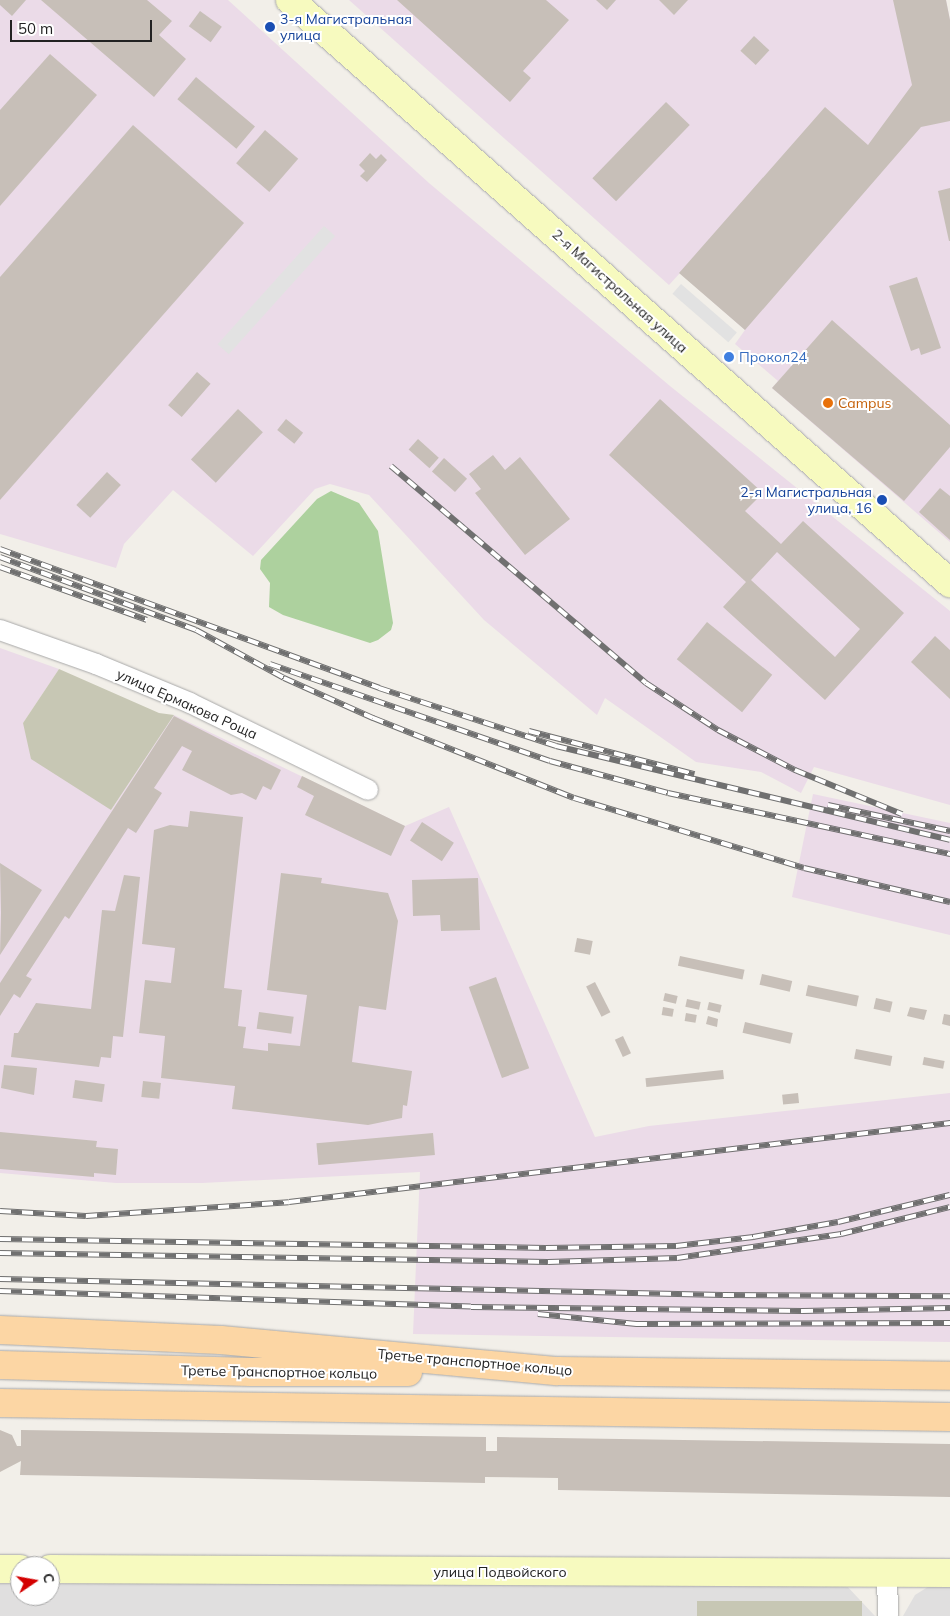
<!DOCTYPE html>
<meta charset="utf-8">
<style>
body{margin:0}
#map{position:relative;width:950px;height:1616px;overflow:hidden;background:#f2efe9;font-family:Mulish,sans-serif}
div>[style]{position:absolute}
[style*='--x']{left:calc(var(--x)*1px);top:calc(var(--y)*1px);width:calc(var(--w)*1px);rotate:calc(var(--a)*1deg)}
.residential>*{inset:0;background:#e0dfdf}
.industrial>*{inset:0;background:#ebdbe8}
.construction>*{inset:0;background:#c7c7b4;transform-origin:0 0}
.forest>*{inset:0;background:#add19e}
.parking>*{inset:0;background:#e2e2e2;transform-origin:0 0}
.building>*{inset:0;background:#c7bfb8;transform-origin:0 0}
.roads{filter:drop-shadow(0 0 1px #a9a9a9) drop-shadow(0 0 1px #a9a9a9)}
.street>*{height:20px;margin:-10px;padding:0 10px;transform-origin:10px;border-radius:10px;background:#fff}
.secondary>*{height:28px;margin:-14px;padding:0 14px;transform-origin:14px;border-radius:14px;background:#f7fabf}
.primary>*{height:28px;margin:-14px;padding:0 14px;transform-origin:14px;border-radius:14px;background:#fcd6a4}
.rail>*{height:5.5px;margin-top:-2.75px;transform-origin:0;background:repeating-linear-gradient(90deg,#fff 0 11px,#707070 0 22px);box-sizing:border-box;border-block:1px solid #707070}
.dots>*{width:14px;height:14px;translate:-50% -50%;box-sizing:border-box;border:2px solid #fff;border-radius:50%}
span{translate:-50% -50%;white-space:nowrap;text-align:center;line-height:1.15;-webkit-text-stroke:4px #fff;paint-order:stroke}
.transit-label{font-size:14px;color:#164399}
.left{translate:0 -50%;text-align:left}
.right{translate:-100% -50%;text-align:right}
.street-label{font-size:14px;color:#222}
.shop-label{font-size:14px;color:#366cbe}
.food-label{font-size:14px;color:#c56008}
.north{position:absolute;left:10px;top:1556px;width:50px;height:50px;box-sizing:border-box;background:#fff;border:1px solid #a7a7a7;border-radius:50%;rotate:78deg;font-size:14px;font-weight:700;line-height:20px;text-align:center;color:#222}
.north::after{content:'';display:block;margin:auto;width:18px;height:22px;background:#d40000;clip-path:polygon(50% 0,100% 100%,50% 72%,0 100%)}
.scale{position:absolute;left:10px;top:20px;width:142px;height:22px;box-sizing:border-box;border:2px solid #222;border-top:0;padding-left:6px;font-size:15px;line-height:18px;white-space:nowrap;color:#222;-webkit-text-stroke:4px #fff;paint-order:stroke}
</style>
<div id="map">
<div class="residential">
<i style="clip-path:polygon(844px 1583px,875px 1616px,0 1616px,0 1584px,20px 1584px,20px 1596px,50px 1596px,50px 1584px)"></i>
<i style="clip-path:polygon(950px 1583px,950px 1616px,903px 1616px,915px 1595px,931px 1585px)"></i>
</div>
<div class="industrial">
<i style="clip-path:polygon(0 0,228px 0,429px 183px,670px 386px,950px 611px,950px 805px,814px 767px,801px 793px,761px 772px,696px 762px,605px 698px,597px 715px,484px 620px,369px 495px,330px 484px,315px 489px,253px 556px,173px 490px,124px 544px,116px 568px,0 534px)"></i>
<i style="clip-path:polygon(349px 0,946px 0,950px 20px,950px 542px,772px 388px,778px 381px,735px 344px,745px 330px,680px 273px,669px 285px)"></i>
<i style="clip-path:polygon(0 648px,59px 669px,23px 723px,111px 810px,174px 715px,405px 826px,449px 807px,595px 1137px,649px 1126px,950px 1093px,950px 1342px,413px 1334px,420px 1172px,202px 1183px,116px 1183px,0 1173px)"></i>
<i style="clip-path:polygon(813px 794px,950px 823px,950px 935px,792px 897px)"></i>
</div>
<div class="construction">
<i style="clip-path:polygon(59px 669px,159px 713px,174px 715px,111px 810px,31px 759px,23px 723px)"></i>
<i style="left:697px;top:1601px;width:165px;height:15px"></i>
</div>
<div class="forest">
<i style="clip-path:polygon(331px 491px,359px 503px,378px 531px,393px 623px,391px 630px,378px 640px,370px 643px,283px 615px,269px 607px,270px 583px,260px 569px,261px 560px,317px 499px)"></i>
</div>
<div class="parking">
<i style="left:324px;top:226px;width:15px;height:159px;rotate:42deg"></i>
<i style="left:681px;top:284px;width:74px;height:13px;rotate:41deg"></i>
</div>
<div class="building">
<i style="clip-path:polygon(0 0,26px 0,12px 16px,0 5px)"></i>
<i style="clip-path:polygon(41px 0,147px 0,172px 21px,159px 35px,186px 59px,154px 97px)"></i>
<i style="clip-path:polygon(397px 0,546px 0,569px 20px,523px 71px,531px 78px,510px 102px)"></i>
<i style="clip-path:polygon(596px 0,616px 0,607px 10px)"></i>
<i style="clip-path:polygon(659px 0,688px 0,674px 15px)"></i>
<i style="clip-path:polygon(893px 0,946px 0,950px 20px,950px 121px,921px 127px,745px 330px,679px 273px,825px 107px,868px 145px,912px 85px)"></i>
<i style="left:200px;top:11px;width:27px;height:19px;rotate:36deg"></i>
<i style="left:754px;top:36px;width:21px;height:20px;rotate:43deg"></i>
<i style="clip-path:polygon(50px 54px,97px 95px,0 206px,0 110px)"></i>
<i style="left:196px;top:77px;width:77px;height:29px;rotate:40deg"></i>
<i style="left:666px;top:102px;width:33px;height:106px;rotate:44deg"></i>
<i style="clip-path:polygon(133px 125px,244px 223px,0 500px,0 277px)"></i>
<i style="left:265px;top:130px;width:44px;height:44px;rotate:41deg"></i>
<i style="clip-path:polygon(370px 153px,376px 159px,381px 154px,387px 160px,367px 182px,360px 176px,365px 171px,359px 165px)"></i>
<i style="clip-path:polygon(950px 188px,950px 241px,949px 241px,938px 191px)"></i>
<i style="clip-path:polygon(917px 277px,941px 348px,921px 355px,919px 348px,911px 351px,889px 286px)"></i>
<i style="clip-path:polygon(832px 320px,950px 425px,950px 447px,904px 501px,772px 388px)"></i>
<i style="left:197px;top:372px;width:18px;height:44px;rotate:41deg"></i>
<i style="clip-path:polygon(evenodd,660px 399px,763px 493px,745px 511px,781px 544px,803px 521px,904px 613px,825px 700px,723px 607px,746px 582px,609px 455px,660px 399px,777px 552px,860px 629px,835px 657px,751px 580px,777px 552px)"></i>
<i style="left:238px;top:409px;width:34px;height:69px;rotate:43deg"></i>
<i style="left:286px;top:419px;width:22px;height:14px;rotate:39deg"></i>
<i style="left:418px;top:439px;width:28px;height:14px;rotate:42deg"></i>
<i style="clip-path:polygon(493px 455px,505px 470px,520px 457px,570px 519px,525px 555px,475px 493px,481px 489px,469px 474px)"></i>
<i style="left:444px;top:458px;width:31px;height:18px;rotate:42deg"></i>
<i style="left:107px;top:472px;width:19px;height:45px;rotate:43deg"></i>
<i style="clip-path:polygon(940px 488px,950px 496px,950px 540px,919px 512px)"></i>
<i style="left:707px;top:622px;width:84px;height:48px;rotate:39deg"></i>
<i style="clip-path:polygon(935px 636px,950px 650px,950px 699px,911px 662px)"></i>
<i style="clip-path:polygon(174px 716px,281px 770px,271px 790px,263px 786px,256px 800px,242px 793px,231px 795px,182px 770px,192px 751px,182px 746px,154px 788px,162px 793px,136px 833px,128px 828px,69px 919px,65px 916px,26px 976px,32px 979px,20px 998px,14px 994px,0 1016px,0 983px)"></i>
<i style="clip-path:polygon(302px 776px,405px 826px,391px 856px,305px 815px,314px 796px,297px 787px)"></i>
<i style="clip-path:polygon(190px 811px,243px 817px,224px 988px,242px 990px,238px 1026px,246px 1027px,243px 1048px,268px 1051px,268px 1043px,300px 1046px,307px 995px,267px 990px,281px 873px,322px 878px,321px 883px,388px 893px,398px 921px,386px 1010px,359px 1006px,352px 1062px,412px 1071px,407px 1106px,403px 1105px,402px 1118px,368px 1125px,232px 1109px,235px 1086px,161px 1078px,165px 1036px,139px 1033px,145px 980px,171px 983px,175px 948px,142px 944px,154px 830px,170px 825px,188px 827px)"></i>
<i style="left:422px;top:822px;width:38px;height:22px;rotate:33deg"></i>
<i style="clip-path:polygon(0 863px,42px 890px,0 955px,1px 913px)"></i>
<i style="clip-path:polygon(124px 875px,140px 877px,123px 1037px,113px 1036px,111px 1058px,101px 1057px,99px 1067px,11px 1057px,14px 1033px,18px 1033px,36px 1003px,91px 1009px,102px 910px,115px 911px)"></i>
<i style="clip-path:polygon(478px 878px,480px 930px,441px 931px,440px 915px,413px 916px,412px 880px)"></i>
<i style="left:577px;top:938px;width:16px;height:14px;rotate:11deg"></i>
<i style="left:680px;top:956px;width:66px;height:10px;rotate:12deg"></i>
<i style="left:762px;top:974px;width:31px;height:11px;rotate:13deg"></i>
<i style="left:496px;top:977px;width:97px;height:29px;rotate:70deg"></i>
<i style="left:595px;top:982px;width:34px;height:10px;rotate:63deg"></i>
<i style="left:808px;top:985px;width:52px;height:11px;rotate:12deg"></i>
<i style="left:665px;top:993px;width:13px;height:8px;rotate:13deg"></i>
<i style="left:876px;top:998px;width:17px;height:11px;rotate:13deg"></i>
<i style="left:687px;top:999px;width:14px;height:8px;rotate:12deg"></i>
<i style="left:709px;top:1002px;width:13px;height:8px;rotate:13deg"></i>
<i style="left:663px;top:1007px;width:11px;height:8px;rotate:10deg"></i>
<i style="clip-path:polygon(910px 1007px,927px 1010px,924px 1020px,907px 1016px)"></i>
<i style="left:259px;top:1012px;width:35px;height:17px;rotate:8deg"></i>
<i style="left:686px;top:1013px;width:11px;height:8px;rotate:10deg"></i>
<i style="clip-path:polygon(944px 1014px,950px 1015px,950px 1026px,942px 1024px)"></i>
<i style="clip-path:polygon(708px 1016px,718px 1019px,717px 1027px,706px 1024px)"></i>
<i style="left:745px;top:1022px;width:49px;height:11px;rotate:13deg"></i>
<i style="left:623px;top:1036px;width:19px;height:9px;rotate:65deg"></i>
<i style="left:856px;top:1049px;width:37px;height:10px;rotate:11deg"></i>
<i style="left:924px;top:1057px;width:21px;height:8px;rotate:11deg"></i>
<i style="clip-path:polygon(4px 1065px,37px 1068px,34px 1095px,1px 1088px)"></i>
<i style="left:723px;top:1070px;width:9px;height:78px;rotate:84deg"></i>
<i style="left:75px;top:1080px;width:30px;height:18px;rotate:8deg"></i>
<i style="left:143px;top:1081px;width:18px;height:16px;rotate:6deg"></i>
<i style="left:798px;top:1093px;width:10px;height:16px;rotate:84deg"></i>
<i style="clip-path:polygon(0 1132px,97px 1141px,96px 1147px,118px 1149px,116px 1175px,94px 1173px,94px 1177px,0 1169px)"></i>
<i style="left:433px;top:1133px;width:22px;height:117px;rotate:85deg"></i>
<i style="clip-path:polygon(0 1430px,12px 1435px,17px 1446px,21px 1446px,21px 1430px,486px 1437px,486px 1451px,497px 1451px,497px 1437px,950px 1444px,950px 1497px,558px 1490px,558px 1478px,485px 1477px,485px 1483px,20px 1475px,21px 1461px,0 1472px)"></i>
</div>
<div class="roads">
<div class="street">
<i style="--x:0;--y:630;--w:102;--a:19.5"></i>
<i style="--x:96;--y:664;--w:102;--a:22.5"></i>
<i style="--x:190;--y:703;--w:198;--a:26"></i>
<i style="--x:887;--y:1574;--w:42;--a:88.6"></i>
</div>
<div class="secondary">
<i style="--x:290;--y:0;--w:881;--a:41.46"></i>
<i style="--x:0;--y:1569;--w:20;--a:0"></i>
<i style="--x:50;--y:1569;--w:900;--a:0.25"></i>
</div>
<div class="primary">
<i style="--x:0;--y:1330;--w:221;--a:2.6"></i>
<i style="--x:221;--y:1340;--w:338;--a:5.3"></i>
<i style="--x:558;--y:1371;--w:392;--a:0.7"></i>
<i style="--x:0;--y:1365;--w:251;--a:1.6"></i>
<i style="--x:251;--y:1372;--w:157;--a:0"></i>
<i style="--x:0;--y:1403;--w:950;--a:0.84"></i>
</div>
</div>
<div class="rail">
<i style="--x:391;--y:466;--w:335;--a:40.4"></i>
<i style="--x:646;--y:683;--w:86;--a:33.1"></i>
<i style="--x:718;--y:730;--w:87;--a:27.5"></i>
<i style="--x:795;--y:770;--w:116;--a:22.4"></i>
<i style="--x:0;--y:549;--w:404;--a:20.1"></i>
<i style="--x:379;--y:688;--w:186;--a:18.1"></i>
<i style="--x:556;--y:746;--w:405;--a:13.4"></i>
<i style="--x:0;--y:557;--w:209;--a:20.4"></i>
<i style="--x:196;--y:630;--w:100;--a:28.6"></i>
<i style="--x:284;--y:678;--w:98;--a:24.2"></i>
<i style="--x:373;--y:718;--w:216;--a:21.7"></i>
<i style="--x:574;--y:798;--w:240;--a:16.9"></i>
<i style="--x:804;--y:868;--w:150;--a:13.1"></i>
<i style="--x:0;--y:567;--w:156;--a:19.8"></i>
<i style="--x:270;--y:664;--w:296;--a:19.1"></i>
<i style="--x:550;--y:761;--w:122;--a:15.2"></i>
<i style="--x:668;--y:793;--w:289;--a:12.2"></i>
<i style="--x:529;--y:731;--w:171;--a:14.6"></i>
<i style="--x:828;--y:805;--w:125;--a:12"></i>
<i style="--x:0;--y:1211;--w:86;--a:3.3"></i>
<i style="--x:86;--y:1216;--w:203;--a:-3.9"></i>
<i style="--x:289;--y:1202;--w:666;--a:-6.82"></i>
<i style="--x:0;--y:1239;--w:546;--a:0.94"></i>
<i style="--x:546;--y:1248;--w:130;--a:-0.9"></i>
<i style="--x:676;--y:1246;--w:78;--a:-6.7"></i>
<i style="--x:753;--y:1237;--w:86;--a:-10"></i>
<i style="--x:838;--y:1222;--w:115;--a:-13.6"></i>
<i style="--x:0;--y:1253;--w:548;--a:0.94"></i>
<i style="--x:548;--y:1262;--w:129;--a:-1.8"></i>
<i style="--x:677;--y:1258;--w:166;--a:-8.3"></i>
<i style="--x:841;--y:1234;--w:112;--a:-13.9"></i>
<i style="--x:0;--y:1279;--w:723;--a:1.27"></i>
<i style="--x:723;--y:1295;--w:227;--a:0.3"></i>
<i style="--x:0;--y:1291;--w:471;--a:1.9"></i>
<i style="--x:471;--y:1307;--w:331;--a:0.7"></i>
<i style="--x:802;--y:1311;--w:148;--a:-1.2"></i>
<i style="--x:538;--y:1314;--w:99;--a:5.8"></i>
<i style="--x:636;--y:1324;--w:314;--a:-0.2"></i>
</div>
<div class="dots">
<i style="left:270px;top:27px;background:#1a4fb4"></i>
<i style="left:729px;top:357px;background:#3f7fe0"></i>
<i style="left:828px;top:403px;background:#e8710a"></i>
<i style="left:882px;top:500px;background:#1a4fb4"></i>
</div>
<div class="transit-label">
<span class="left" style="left:280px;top:27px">3-я Магистральная<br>улица</span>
<span class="right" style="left:872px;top:500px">2-я Магистральная<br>улица, 16</span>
</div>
<div class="street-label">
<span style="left:620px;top:291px;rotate:42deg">2-я Магистральная улица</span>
<span style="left:187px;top:704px;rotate:24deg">улица Ермакова Роща</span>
<span style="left:475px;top:1362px;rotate:5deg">Третье транспортное кольцо</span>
<span style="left:279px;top:1372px;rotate:1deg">Третье Транспортное кольцо</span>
<span style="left:500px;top:1572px">улица Подвойского</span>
</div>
<div class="shop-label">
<span class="left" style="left:739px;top:357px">Прокол24</span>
</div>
<div class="food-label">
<span class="left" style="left:838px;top:403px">Campus</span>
</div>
<div class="north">С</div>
<div class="scale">50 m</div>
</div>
